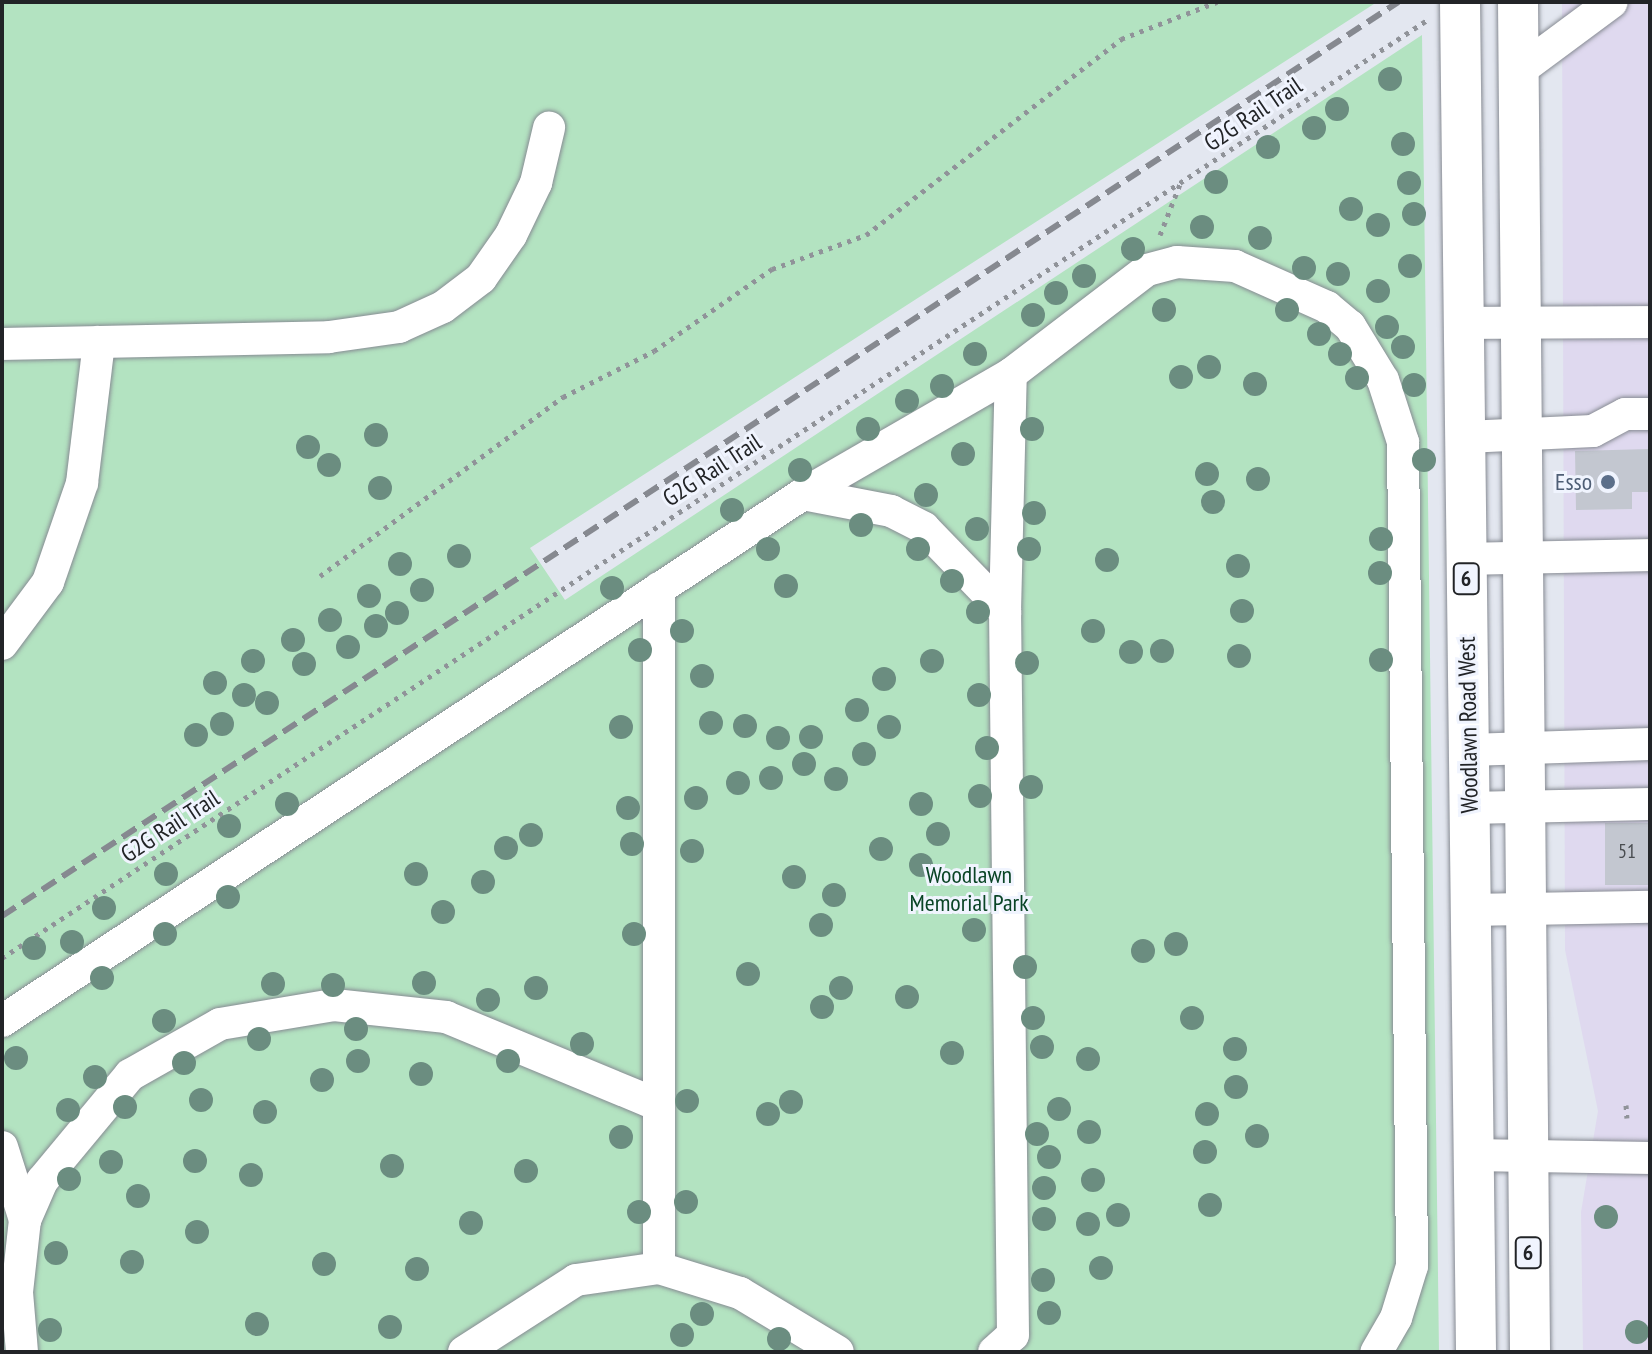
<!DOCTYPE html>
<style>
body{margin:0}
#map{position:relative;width:1652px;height:1354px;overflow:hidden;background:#e3e7f0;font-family:"PT Sans Narrow",sans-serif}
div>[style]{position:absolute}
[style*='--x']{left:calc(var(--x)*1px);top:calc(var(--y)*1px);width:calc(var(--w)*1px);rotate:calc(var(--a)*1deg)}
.commercial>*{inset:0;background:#dfd9ef}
.green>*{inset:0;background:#b3e3c1}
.building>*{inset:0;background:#c3c7d0;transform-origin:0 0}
.path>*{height:5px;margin-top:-2.5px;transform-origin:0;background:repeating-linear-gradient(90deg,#909399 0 4px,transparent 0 10px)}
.roads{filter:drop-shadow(0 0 2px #878b93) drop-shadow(0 0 2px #878b93)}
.minor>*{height:32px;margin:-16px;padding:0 16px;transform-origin:16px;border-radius:16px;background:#fff}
.major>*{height:40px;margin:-20px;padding:0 20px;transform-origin:20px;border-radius:20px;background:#fff}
.rail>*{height:6px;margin-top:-3px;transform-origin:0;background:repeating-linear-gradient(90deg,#868990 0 16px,transparent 0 24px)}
.trees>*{width:24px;height:24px;margin:-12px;border-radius:50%;background:#6b8d80}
.dots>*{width:22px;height:22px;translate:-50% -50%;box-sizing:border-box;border:4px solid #f0f4fe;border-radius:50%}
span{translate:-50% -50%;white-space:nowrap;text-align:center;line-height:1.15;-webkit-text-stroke:6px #f0f4fe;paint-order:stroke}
.number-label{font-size:20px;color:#4a4d51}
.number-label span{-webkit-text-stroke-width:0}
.shield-label span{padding:2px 6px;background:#f0f4fe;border:2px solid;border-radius:6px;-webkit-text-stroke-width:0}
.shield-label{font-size:22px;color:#222427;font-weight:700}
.street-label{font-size:24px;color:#222427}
.service-label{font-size:24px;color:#4e5e75}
.right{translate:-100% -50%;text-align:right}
.park-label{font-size:24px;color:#094425}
.frame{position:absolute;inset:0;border:4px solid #222427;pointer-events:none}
</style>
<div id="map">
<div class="commercial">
<i style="clip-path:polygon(1562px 2px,1650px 2px,1650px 1352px,1583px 1352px,1581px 1212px,1598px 1111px,1565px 950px)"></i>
</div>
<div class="green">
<i style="clip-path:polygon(2px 2px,1377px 2px,530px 548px,565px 600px,1422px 35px,1439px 1352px,2px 1352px)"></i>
</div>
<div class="building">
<i style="clip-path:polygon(1650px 449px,1650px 492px,1632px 492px,1632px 509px,1576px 510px,1575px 451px)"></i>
<i style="left:1650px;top:823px;width:62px;height:45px;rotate:90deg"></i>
</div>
<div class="path">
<i style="--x:1160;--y:235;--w:55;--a:-68.6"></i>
<i style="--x:320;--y:576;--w:302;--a:-36.4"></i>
<i style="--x:563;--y:397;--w:102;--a:-26.8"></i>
<i style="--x:654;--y:351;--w:144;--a:-34.8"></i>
<i style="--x:772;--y:269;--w:100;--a:-19.9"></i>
<i style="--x:866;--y:235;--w:322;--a:-37.5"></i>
<i style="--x:1121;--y:39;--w:103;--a:-21.1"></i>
<i style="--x:2;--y:958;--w:1705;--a:-33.35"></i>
<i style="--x:1626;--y:1105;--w:13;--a:86"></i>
</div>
<div class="roads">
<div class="minor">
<i style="--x:1520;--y:70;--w:114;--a:-36.5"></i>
<i style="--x:1463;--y:323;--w:187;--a:-0.3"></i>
<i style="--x:2;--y:344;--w:97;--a:-1.2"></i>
<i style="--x:1466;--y:437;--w:127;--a:-2.7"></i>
<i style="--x:1593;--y:431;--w:36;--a:-28"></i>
<i style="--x:1625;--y:414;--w:25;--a:0"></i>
<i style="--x:803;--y:494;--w:90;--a:10.9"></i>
<i style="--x:891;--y:511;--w:37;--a:27"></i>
<i style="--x:924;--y:528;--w:117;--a:46"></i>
<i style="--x:1466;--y:559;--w:184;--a:-1.2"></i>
<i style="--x:2;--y:644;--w:77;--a:-53.4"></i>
<i style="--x:48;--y:582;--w:105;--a:-71"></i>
<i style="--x:82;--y:483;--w:142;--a:-83.1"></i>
<i style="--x:99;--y:342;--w:230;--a:-1.2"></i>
<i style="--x:329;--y:337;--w:71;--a:-8.1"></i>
<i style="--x:399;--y:327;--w:48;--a:-24.4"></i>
<i style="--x:443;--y:307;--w:48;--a:-37.3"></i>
<i style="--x:481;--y:278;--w:52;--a:-55.1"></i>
<i style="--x:511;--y:235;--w:58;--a:-64.3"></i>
<i style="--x:536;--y:183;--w:57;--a:-76.7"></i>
<i style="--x:1469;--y:750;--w:181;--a:-1.9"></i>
<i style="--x:1469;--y:808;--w:181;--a:-1.3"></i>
<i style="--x:1470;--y:910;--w:180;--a:-1"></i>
<i style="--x:2;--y:1021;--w:959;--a:-33.34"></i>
<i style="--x:803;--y:494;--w:240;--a:-30"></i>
<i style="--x:1011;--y:374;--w:171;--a:-37.4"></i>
<i style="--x:1147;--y:270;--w:31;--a:-15"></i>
<i style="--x:1177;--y:262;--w:58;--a:3.9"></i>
<i style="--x:1235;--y:266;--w:101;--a:24"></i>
<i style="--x:1327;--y:307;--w:30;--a:40"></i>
<i style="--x:1350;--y:326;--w:63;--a:58.6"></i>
<i style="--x:1383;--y:380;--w:65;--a:72.1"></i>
<i style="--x:1403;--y:442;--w:824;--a:89.37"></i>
<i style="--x:1412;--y:1266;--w:54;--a:107.1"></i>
<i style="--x:1396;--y:1318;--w:39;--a:120"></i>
<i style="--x:2;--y:1147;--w:77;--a:72.5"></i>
<i style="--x:1473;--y:1155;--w:177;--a:1"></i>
<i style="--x:659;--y:1268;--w:85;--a:17.2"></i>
<i style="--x:740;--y:1293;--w:114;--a:31"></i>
<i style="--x:22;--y:1352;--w:60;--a:-94.8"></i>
<i style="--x:17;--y:1292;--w:72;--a:-83.7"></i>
<i style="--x:25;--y:1220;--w:43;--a:-66.4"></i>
<i style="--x:42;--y:1181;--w:138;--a:-50.3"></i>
<i style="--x:130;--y:1075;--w:103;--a:-29.5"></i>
<i style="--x:220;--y:1024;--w:116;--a:-9.5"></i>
<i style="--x:334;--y:1005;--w:113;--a:6.1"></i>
<i style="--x:446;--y:1017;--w:225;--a:22.5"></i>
<i style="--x:464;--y:1352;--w:133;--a:-32.7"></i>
<i style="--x:576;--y:1280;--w:84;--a:-8.2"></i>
<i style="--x:659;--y:1268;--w:680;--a:-90"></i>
<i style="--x:994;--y:1352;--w:25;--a:-42"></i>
<i style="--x:1013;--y:1335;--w:723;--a:-90.63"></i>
<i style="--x:1005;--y:612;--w:238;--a:-88.6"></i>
</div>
<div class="major">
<i style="--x:1460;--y:2;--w:1350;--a:89.32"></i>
<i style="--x:1518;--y:2;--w:1350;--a:89.49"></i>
</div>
</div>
<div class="rail">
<i style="--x:2;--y:916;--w:1669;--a:-33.21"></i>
</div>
<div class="trees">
<i style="left:1390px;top:79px"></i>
<i style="left:1337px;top:109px"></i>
<i style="left:1314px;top:128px"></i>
<i style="left:1403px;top:144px"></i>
<i style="left:1268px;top:147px"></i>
<i style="left:1216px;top:182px"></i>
<i style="left:1409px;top:183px"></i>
<i style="left:1351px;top:209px"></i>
<i style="left:1414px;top:214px"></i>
<i style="left:1378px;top:225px"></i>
<i style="left:1202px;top:227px"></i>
<i style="left:1260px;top:238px"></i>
<i style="left:1133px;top:249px"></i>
<i style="left:1410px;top:266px"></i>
<i style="left:1304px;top:268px"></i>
<i style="left:1338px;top:274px"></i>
<i style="left:1084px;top:276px"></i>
<i style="left:1378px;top:291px"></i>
<i style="left:1056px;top:293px"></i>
<i style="left:1164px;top:310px"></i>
<i style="left:1287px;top:310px"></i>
<i style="left:1033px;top:315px"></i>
<i style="left:1387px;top:327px"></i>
<i style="left:1319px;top:334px"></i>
<i style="left:1403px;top:347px"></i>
<i style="left:975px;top:354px"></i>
<i style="left:1340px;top:354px"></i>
<i style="left:1209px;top:367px"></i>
<i style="left:1181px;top:377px"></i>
<i style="left:1357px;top:378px"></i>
<i style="left:1255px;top:384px"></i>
<i style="left:1414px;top:385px"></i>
<i style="left:942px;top:386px"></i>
<i style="left:907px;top:401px"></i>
<i style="left:868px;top:429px"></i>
<i style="left:1032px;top:429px"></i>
<i style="left:376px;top:435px"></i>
<i style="left:308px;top:447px"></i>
<i style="left:963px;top:454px"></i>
<i style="left:1424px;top:460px"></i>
<i style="left:329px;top:465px"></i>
<i style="left:800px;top:470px"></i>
<i style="left:1207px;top:474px"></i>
<i style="left:1258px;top:479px"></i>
<i style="left:380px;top:488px"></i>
<i style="left:926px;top:495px"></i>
<i style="left:1213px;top:502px"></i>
<i style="left:732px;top:510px"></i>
<i style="left:1034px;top:513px"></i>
<i style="left:861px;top:525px"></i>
<i style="left:977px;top:529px"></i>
<i style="left:1381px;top:539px"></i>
<i style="left:768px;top:549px"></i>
<i style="left:918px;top:549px"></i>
<i style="left:1029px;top:549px"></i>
<i style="left:459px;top:556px"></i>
<i style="left:1107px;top:560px"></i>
<i style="left:400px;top:564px"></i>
<i style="left:1238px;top:566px"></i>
<i style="left:1380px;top:573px"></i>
<i style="left:952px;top:581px"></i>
<i style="left:786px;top:586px"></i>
<i style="left:612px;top:588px"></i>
<i style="left:422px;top:590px"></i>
<i style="left:369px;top:596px"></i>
<i style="left:1242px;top:611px"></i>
<i style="left:978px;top:612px"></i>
<i style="left:397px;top:613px"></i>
<i style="left:330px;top:620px"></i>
<i style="left:376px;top:626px"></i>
<i style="left:682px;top:631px"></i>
<i style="left:1093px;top:631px"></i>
<i style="left:293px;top:640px"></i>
<i style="left:348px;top:647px"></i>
<i style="left:640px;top:650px"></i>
<i style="left:1162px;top:651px"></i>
<i style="left:1131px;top:652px"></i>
<i style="left:1239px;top:656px"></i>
<i style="left:1381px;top:660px"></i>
<i style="left:253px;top:661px"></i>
<i style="left:932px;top:661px"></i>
<i style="left:1027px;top:663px"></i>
<i style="left:304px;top:664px"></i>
<i style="left:702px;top:676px"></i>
<i style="left:884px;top:679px"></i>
<i style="left:215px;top:683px"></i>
<i style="left:244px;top:695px"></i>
<i style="left:979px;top:695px"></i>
<i style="left:267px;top:703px"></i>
<i style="left:857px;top:710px"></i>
<i style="left:711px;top:723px"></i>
<i style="left:222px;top:724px"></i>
<i style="left:745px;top:726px"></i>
<i style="left:621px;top:727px"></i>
<i style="left:889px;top:727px"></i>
<i style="left:196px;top:735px"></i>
<i style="left:811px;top:737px"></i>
<i style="left:778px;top:738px"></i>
<i style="left:987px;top:748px"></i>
<i style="left:864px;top:754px"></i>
<i style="left:804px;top:764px"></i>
<i style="left:771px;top:778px"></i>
<i style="left:836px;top:779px"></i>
<i style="left:738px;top:783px"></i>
<i style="left:1031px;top:787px"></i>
<i style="left:980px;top:796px"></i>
<i style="left:696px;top:798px"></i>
<i style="left:287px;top:804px"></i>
<i style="left:921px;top:804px"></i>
<i style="left:628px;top:808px"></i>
<i style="left:229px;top:826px"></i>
<i style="left:938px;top:834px"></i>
<i style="left:531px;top:835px"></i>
<i style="left:632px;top:844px"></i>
<i style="left:506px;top:848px"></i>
<i style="left:881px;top:849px"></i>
<i style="left:692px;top:851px"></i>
<i style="left:921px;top:865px"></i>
<i style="left:166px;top:874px"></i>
<i style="left:416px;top:874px"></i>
<i style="left:794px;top:877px"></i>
<i style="left:483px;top:882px"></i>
<i style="left:834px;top:895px"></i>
<i style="left:228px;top:897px"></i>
<i style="left:104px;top:908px"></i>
<i style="left:443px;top:912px"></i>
<i style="left:821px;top:925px"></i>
<i style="left:974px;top:930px"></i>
<i style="left:165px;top:934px"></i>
<i style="left:634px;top:934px"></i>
<i style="left:72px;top:942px"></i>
<i style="left:1176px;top:944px"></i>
<i style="left:34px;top:948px"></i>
<i style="left:1143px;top:951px"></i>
<i style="left:1025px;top:967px"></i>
<i style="left:748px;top:974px"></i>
<i style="left:102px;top:978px"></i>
<i style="left:424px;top:983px"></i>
<i style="left:273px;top:984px"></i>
<i style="left:333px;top:985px"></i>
<i style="left:536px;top:988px"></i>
<i style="left:841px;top:988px"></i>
<i style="left:907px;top:997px"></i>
<i style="left:488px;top:1000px"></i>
<i style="left:822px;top:1007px"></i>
<i style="left:1033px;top:1018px"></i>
<i style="left:1192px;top:1018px"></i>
<i style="left:164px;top:1021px"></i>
<i style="left:356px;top:1029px"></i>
<i style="left:259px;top:1039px"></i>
<i style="left:582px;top:1044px"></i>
<i style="left:1042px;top:1047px"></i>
<i style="left:1235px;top:1049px"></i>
<i style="left:952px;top:1053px"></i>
<i style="left:16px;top:1058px"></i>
<i style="left:1088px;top:1059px"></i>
<i style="left:358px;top:1061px"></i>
<i style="left:508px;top:1061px"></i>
<i style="left:184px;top:1063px"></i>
<i style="left:421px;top:1074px"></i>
<i style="left:95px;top:1077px"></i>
<i style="left:322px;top:1080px"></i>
<i style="left:1236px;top:1087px"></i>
<i style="left:201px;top:1100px"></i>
<i style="left:687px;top:1101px"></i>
<i style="left:791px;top:1102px"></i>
<i style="left:125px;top:1107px"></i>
<i style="left:1059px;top:1109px"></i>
<i style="left:68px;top:1110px"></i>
<i style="left:265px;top:1112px"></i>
<i style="left:768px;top:1114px"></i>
<i style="left:1207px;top:1114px"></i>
<i style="left:1089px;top:1132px"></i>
<i style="left:1037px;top:1134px"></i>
<i style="left:1257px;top:1136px"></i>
<i style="left:621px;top:1137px"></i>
<i style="left:1205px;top:1152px"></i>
<i style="left:1049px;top:1157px"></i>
<i style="left:195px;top:1161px"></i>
<i style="left:111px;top:1162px"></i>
<i style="left:392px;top:1166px"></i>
<i style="left:526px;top:1171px"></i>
<i style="left:251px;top:1175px"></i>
<i style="left:69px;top:1179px"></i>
<i style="left:1093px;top:1180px"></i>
<i style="left:1044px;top:1188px"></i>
<i style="left:138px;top:1196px"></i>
<i style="left:686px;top:1202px"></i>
<i style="left:1210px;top:1205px"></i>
<i style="left:639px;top:1212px"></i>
<i style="left:1118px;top:1215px"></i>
<i style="left:1606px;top:1217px"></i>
<i style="left:1044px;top:1219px"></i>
<i style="left:471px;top:1223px"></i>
<i style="left:1088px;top:1224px"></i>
<i style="left:197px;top:1232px"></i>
<i style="left:56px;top:1253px"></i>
<i style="left:132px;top:1262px"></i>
<i style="left:324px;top:1264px"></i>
<i style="left:1101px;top:1268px"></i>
<i style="left:417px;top:1269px"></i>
<i style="left:1043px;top:1280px"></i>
<i style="left:1049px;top:1313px"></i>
<i style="left:702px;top:1314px"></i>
<i style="left:257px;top:1324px"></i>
<i style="left:390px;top:1327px"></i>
<i style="left:50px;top:1330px"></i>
<i style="left:1637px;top:1332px"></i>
<i style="left:682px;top:1335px"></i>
<i style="left:779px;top:1339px"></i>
</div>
<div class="dots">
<i style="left:1608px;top:482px;background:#5c6f8a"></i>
</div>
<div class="number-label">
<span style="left:1627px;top:851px">51</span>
</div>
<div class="shield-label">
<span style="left:1466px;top:579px">6</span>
<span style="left:1528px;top:1253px">6</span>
</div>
<div class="street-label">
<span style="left:1253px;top:114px;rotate:-34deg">G2G Rail Trail</span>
<span style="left:712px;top:470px;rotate:-33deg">G2G Rail Trail</span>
<span style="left:1468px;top:725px;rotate:-91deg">Woodlawn Road West</span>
<span style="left:170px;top:826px;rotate:-33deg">G2G Rail Trail</span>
</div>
<div class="service-label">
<span class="right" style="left:1592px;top:482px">Esso</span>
</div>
<div class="park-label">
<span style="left:969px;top:889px">Woodlawn<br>Memorial Park</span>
</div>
<div class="frame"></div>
</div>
